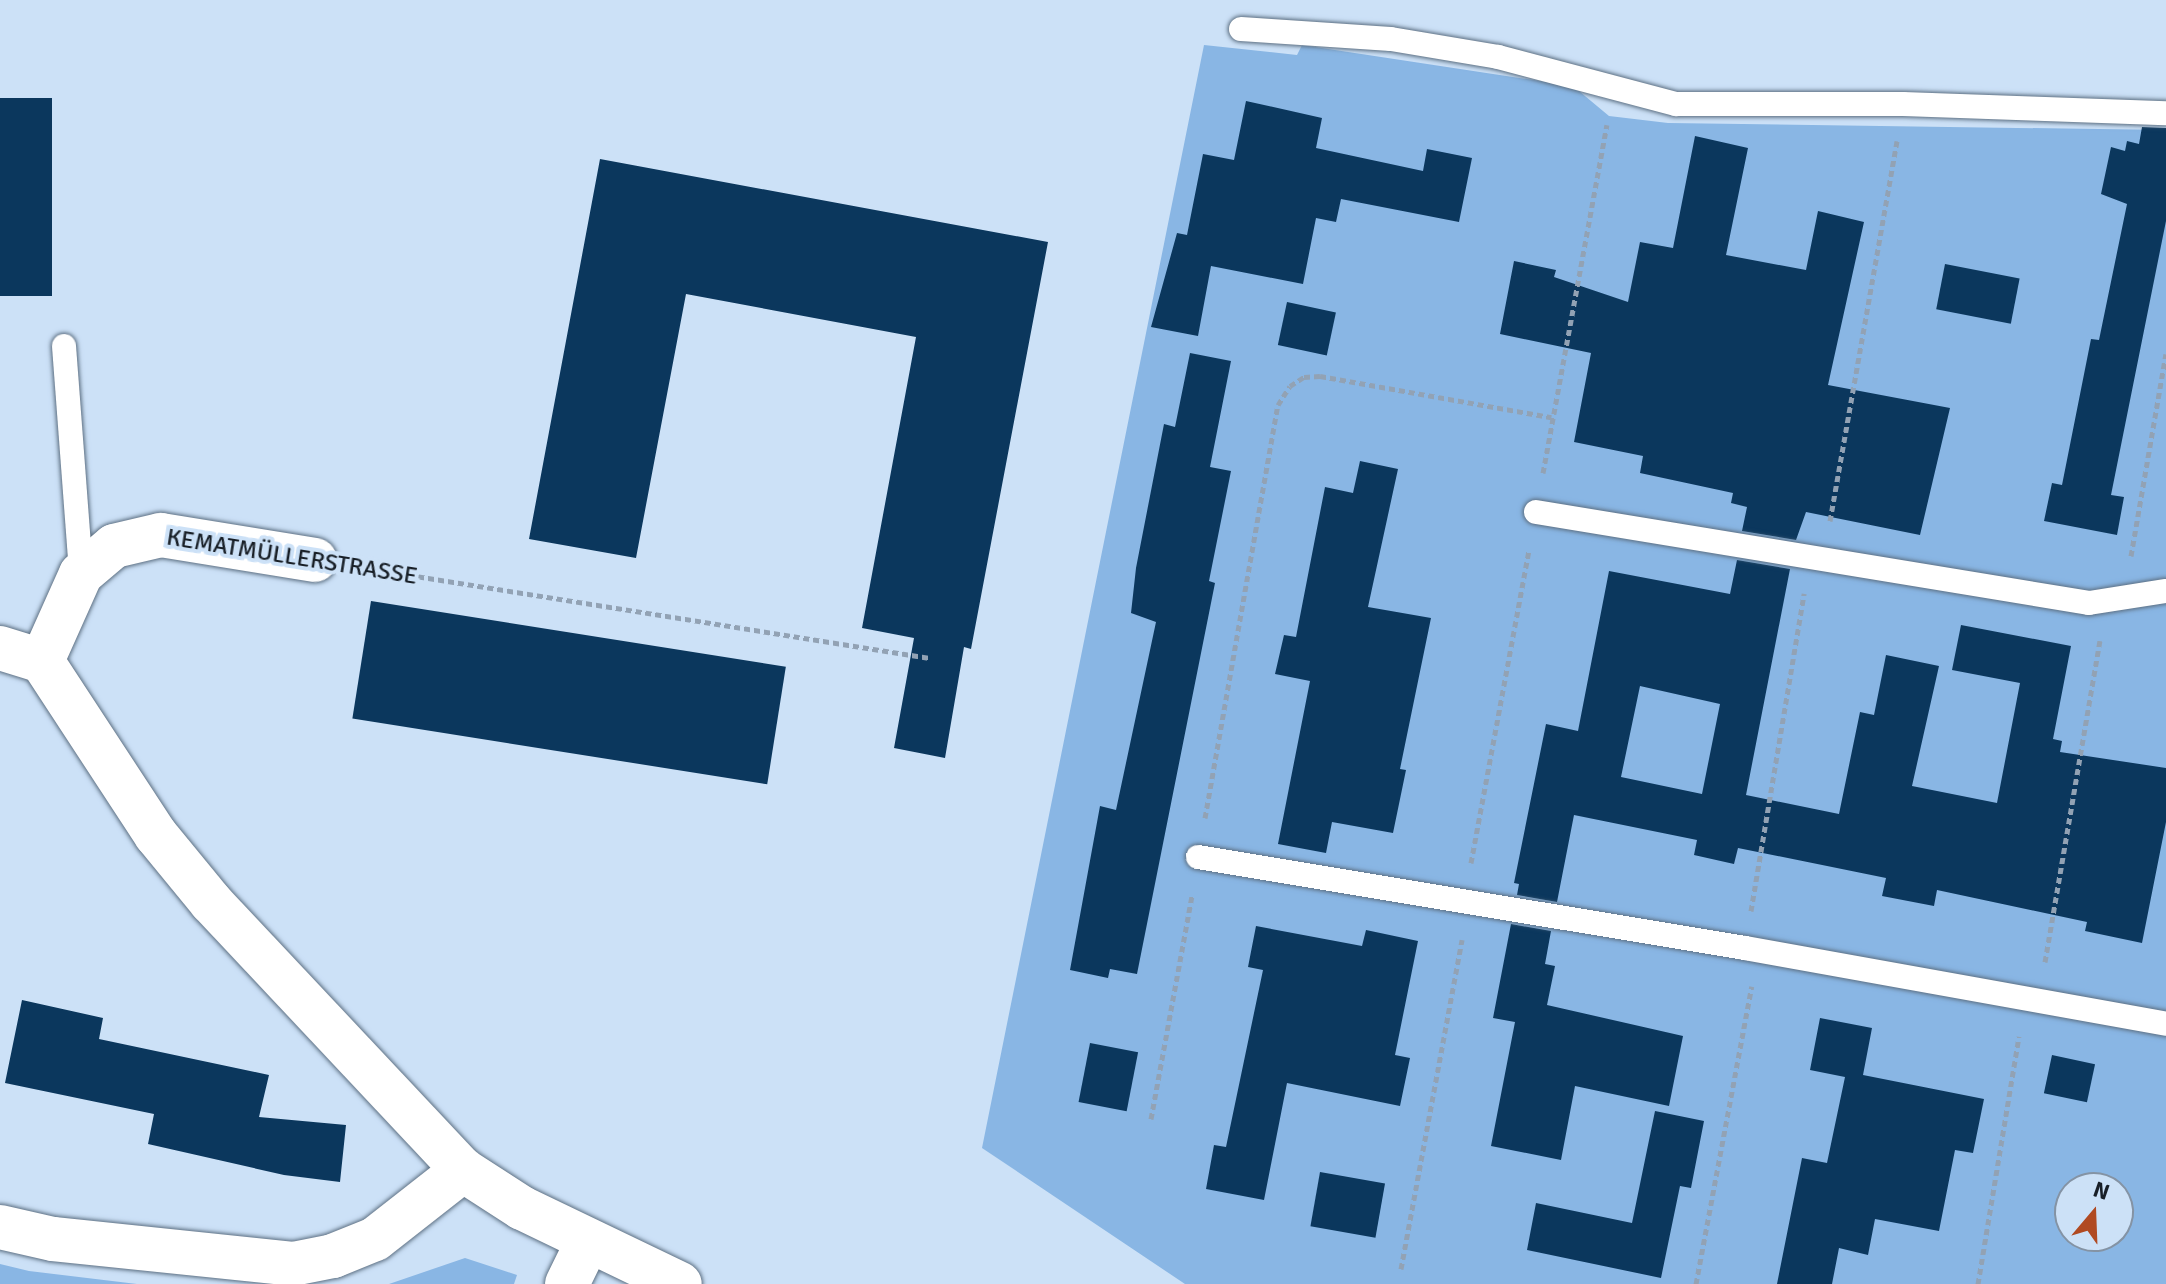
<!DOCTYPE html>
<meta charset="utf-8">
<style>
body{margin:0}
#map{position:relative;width:2166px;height:1284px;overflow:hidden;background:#cce1f7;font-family:Signika,sans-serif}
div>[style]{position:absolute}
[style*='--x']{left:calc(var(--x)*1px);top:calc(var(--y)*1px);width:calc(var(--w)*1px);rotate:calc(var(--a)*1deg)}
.green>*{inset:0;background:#89b6e4}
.building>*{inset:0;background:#0b375d;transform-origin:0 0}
.path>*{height:5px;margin-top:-2.5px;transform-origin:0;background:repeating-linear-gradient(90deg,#92a2b4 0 6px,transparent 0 10px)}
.roads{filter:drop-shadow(0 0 2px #5d7083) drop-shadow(0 0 2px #5d7083)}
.service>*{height:24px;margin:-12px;padding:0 12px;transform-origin:12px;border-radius:12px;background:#fff}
.minor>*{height:44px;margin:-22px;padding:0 22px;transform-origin:22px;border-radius:22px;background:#fff}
span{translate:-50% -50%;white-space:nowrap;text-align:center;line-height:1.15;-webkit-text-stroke:8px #cce1f7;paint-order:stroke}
.street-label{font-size:24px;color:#181f27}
.north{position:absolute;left:2054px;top:1172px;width:80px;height:80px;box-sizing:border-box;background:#cce1f7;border:2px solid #8493a4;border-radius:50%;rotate:19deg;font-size:22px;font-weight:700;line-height:32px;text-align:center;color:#181f27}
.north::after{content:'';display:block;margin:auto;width:28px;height:36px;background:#b04a22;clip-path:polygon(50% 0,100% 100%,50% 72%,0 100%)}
</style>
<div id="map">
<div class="green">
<i style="clip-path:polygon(evenodd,1204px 45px,1297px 55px,1302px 45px,1573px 86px,1609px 116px,1668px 123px,2166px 130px,2166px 1284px,1185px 1284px,982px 1148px,1204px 45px,2070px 1188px,2118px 1188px,2118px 1236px,2070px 1236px,2070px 1188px)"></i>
<i style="clip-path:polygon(465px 1258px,517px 1275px,514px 1284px,389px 1284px)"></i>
<i style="clip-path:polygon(0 1264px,29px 1271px,137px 1284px,0 1284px)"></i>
</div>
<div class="building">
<i style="left:0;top:98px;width:52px;height:198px"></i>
<i style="clip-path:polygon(1246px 101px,1322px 118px,1316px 148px,1423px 171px,1427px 149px,1472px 158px,1459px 222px,1341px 199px,1336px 222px,1316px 218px,1303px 284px,1211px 266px,1198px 336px,1151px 327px,1177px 233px,1187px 235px,1203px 154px,1234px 160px)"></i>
<i style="clip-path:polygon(2142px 127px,2166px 128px,2166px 221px,2111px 495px,2124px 497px,2117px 535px,2044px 521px,2052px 483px,2062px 485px,2091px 339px,2099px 340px,2127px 204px,2101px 194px,2111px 147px,2125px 151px,2127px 141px,2139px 144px)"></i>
<i style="clip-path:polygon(1695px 136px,1748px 148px,1726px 255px,1806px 270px,1818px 211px,1864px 222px,1828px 385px,1950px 408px,1920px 535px,1806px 512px,1796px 540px,1742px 531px,1747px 507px,1731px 503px,1733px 493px,1640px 473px,1643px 456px,1574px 442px,1591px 353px,1500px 334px,1514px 261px,1556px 270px,1554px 277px,1628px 302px,1640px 242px,1673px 248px)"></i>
<i style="clip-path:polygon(600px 159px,1048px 242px,971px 649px,964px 647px,945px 758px,894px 748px,914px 638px,862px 628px,916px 337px,686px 294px,636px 558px,529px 539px)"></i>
<i style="left:1945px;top:264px;width:76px;height:46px;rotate:11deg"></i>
<i style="left:1287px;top:302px;width:50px;height:44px;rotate:12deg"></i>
<i style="clip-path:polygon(1190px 353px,1231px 361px,1210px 467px,1231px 471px,1209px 581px,1215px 583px,1137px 974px,1110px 969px,1108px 978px,1070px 970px,1100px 806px,1116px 810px,1156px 622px,1131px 613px,1136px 568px,1164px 424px,1175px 427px)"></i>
<i style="clip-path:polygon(1360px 461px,1398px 469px,1368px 607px,1431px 618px,1400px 769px,1406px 770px,1393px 833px,1332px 822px,1326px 853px,1278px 844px,1310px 681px,1275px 674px,1284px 635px,1296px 637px,1325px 487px,1353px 493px)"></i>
<i style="clip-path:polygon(evenodd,1737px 560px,1790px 569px,1746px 795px,1839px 814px,1860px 712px,1874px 715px,1886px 655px,1939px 666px,1912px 786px,1997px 803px,2020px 683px,1952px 670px,1961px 625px,2071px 646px,2053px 739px,2062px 741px,2060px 752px,2166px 768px,2166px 822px,2142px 943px,2085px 931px,2087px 922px,1937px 890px,1934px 906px,1882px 896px,1886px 878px,1738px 848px,1734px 864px,1694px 855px,1697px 840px,1574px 815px,1557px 902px,1517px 895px,1519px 884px,1514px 883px,1546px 724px,1578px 731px,1609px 571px,1730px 594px,1737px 560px,1640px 686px,1720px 704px,1702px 794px,1621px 777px,1640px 686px)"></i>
<i style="left:371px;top:601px;width:420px;height:119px;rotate:9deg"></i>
<i style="clip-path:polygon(1511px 924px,1551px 931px,1545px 964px,1555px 966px,1547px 1005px,1683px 1036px,1669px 1106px,1575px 1086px,1561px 1160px,1491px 1146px,1515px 1022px,1493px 1018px)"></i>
<i style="clip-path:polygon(1256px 926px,1362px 946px,1366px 930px,1418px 941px,1395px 1055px,1410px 1058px,1400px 1106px,1287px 1083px,1264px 1200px,1206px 1189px,1214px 1145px,1226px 1147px,1263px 970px,1248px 967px)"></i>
<i style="clip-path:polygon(22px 1000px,103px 1018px,99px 1039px,269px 1075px,259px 1117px,346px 1125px,340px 1182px,284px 1175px,148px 1144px,154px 1114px,5px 1083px)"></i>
<i style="clip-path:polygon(1820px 1018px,1872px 1028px,1863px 1075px,1984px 1099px,1973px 1153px,1955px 1150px,1939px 1231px,1875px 1219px,1868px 1255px,1839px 1248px,1832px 1284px,1777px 1284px,1802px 1158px,1827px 1163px,1845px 1077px,1810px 1070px)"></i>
<i style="left:1090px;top:1043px;width:49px;height:60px;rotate:11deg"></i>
<i style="left:2052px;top:1055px;width:44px;height:39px;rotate:12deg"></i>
<i style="clip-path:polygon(1655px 1111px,1704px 1121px,1691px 1188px,1680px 1186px,1661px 1278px,1527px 1250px,1536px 1203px,1632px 1223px)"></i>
<i style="left:1320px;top:1172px;width:66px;height:55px;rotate:10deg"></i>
</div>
<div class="path">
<i style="--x:1543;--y:473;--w:354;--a:-79.6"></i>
<i style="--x:1830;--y:521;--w:386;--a:-80"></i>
<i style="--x:2131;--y:556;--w:205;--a:-80.2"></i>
<i style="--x:359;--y:567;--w:578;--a:9.06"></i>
<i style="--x:1205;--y:818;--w:419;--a:-80"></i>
<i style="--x:1278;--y:405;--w:22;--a:-58"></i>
<i style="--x:1290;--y:386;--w:17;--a:-33"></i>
<i style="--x:1304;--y:377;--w:16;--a:-4"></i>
<i style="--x:1320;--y:376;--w:235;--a:10.1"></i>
<i style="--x:1471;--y:863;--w:318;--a:-79.5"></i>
<i style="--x:1751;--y:911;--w:322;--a:-80.5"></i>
<i style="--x:2045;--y:962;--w:326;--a:-80.3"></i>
<i style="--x:1151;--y:1119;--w:228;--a:-79.6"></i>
<i style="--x:1401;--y:1269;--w:335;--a:-79.5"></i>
<i style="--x:1696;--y:1284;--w:303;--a:-79.4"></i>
<i style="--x:1978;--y:1284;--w:251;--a:-80.6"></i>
</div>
<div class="roads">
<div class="service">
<i style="--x:1241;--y:29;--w:150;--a:3.8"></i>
<i style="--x:1391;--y:39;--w:109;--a:9.5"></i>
<i style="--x:1498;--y:57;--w:184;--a:14.8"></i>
<i style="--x:1676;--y:104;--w:227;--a:0"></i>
<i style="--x:1903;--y:104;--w:263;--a:2"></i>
<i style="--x:64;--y:346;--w:229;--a:85.7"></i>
<i style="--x:1536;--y:512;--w:560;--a:9.34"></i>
<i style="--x:2089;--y:603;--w:78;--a:-8.9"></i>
<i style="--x:1198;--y:857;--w:555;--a:9.45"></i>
<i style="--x:1745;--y:948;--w:428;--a:10.2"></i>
</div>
<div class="minor">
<i style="--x:0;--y:648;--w:44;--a:17.2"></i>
<i style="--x:42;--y:661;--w:208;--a:56.8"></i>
<i style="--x:156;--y:835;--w:87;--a:50.6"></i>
<i style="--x:211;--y:902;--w:368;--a:46.8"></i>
<i style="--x:463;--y:1170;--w:70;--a:32.8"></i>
<i style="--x:522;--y:1208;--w:175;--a:25.7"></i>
<i style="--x:42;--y:661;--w:95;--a:-65.9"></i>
<i style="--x:81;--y:574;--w:43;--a:-40.3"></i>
<i style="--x:114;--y:546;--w:48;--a:-13.2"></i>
<i style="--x:161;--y:535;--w:156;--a:9.2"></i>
<i style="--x:0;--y:1227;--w:54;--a:12.8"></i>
<i style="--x:53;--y:1239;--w:241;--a:5.9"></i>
<i style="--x:293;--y:1264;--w:41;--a:-11.3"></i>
<i style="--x:333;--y:1256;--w:45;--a:-22"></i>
<i style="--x:375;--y:1239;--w:112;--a:-38.1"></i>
<i style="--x:567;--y:1284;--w:48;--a:-64"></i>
</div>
</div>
<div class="street-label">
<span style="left:292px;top:557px;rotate:9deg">KEMATMÜLLERSTRASSE</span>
</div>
<div class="north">N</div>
</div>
